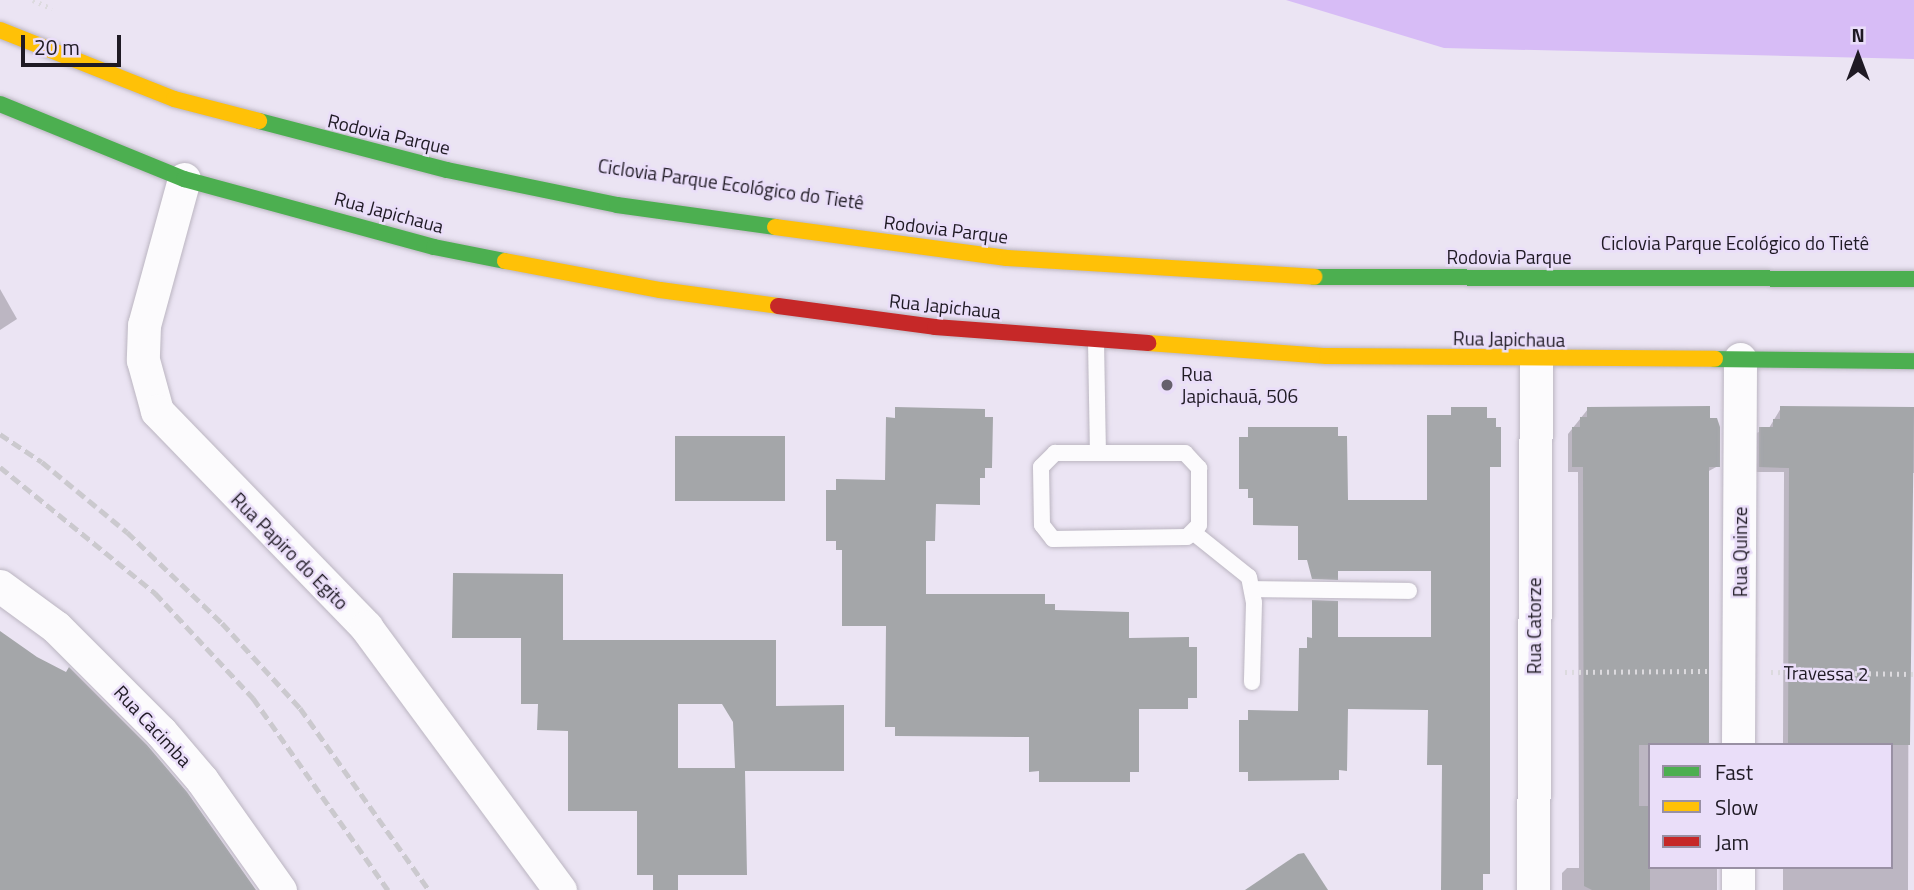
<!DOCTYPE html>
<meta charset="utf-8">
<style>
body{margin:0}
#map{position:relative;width:1914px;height:890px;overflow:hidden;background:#ebe4f3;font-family:"Titillium Web",sans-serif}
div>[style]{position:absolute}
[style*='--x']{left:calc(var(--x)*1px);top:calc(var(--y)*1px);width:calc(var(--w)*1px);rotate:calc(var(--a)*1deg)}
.water>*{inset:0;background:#d7bcf6}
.shadow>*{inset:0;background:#0003}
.building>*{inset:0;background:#a4a6a9;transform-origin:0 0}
.path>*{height:4.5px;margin-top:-2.25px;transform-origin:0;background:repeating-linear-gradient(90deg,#dcdade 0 2px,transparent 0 7px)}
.roads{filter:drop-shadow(0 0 2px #bbb5c1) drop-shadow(0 0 2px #bbb5c1)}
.lane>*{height:16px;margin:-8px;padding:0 8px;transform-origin:8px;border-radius:8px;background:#fcfbfd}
.street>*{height:33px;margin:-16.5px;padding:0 16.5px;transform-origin:16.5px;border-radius:16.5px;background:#fcfbfd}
.fast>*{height:16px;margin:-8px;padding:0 8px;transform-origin:8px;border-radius:8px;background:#4caf50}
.slow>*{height:16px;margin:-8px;padding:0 8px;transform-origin:8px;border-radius:8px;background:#ffc107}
.jam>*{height:16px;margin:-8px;padding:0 8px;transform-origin:8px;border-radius:8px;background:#c62828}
.rail>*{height:5px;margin-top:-2.5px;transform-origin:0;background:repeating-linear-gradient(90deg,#cbc9ce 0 10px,transparent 0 15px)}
.dots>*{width:19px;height:19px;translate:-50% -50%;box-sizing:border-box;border:4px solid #eadef9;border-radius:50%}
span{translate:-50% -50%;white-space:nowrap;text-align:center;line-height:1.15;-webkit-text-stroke:5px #eadef9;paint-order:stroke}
.street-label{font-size:19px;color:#1f1a24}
.poi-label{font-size:19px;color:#1f1a24}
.left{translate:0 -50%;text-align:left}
.legend{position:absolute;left:1648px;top:743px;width:245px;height:126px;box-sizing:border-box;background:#eadef9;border:2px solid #9990a4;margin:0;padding:9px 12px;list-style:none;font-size:21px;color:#1f1a24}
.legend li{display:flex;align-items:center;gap:14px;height:35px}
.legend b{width:35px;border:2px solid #9990a4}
.north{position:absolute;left:1823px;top:21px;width:70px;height:70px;-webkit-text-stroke:5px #eadef9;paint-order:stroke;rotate:0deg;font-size:19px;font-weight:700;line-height:28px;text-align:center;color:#1f1a24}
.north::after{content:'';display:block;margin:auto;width:24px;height:32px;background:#1f1a24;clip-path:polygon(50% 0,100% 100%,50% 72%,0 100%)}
.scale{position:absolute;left:21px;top:35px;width:100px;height:32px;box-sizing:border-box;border:4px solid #1f1a24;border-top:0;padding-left:9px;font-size:21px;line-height:24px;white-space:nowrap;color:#1f1a24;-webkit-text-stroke:5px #eadef9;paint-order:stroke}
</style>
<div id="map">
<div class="water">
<i style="clip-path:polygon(1286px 0,1914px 0,1914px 59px,1444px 48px)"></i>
</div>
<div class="shadow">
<i style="clip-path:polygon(0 289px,17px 319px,0 330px)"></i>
<i style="clip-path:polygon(1781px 408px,1914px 409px,1914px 473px,1909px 473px,1908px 890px,1783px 890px,1783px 867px,1891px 867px,1891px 745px,1783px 745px,1784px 472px,1754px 472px,1754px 434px,1769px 428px)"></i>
<i style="clip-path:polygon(1588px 409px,1708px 420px,1718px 466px,1707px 472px,1650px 745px,1650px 867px,1717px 867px,1717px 890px,1562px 890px,1562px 873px,1567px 868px,1579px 868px,1578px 472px,1568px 472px,1568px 434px)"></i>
</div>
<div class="building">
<i style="clip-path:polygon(1710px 406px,1710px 418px,1717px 418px,1720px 427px,1720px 467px,1709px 467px,1709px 745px,1639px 745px,1639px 806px,1650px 806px,1650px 890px,1592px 890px,1584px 886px,1583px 467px,1572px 467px,1572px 427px,1580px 427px,1580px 417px,1587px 417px,1587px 407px)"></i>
<i style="clip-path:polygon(1780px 406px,1914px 407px,1910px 745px,1788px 745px,1789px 468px,1759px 467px,1759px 427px,1773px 427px,1773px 419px,1780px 419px)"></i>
<i style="clip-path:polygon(895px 407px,985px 409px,985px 417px,993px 417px,992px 468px,985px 468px,985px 478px,980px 478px,980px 505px,936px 504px,935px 541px,926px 541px,926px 594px,1045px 594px,1045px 604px,1055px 604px,1055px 610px,1129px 612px,1129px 638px,1189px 637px,1189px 647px,1197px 647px,1197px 698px,1188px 698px,1188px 709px,1139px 709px,1139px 772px,1130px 772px,1130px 782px,1039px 782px,1039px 771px,1029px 772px,1029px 737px,895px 736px,895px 727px,885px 727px,886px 626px,842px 626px,842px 550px,836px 550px,836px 541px,826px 541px,826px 490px,836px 490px,836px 479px,885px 480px,886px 417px,895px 418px)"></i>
<i style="clip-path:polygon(1451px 407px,1487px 407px,1487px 418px,1496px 418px,1496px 427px,1501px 427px,1501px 467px,1490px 467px,1490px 874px,1483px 874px,1483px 890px,1441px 890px,1442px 765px,1427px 765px,1428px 710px,1348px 709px,1347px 771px,1339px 770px,1339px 780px,1248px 781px,1248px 772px,1239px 772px,1239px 720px,1248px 720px,1248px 710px,1298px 711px,1299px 648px,1307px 648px,1307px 637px,1312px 638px,1312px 600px,1338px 601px,1338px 637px,1431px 637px,1431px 571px,1338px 571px,1338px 580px,1312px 579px,1307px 560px,1298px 560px,1298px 526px,1253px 525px,1253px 498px,1248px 498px,1248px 489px,1239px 489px,1239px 437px,1248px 437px,1248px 427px,1338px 427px,1338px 436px,1347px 436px,1348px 500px,1427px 500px,1427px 415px,1451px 415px)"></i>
<i style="left:675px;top:436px;width:110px;height:65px"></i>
<i style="clip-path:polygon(evenodd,453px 573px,563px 574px,563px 640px,776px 640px,776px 706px,844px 705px,844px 771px,745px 771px,747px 875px,678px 875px,678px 890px,653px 890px,653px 875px,637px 875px,637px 811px,568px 811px,568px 731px,537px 730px,538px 704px,521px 704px,521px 638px,452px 638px,453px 573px,678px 704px,722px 704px,733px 722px,735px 768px,678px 768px,678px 704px)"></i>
<i style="clip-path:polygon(0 631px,37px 657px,66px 672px,69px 667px,147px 745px,187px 792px,256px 890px,0 890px)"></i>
<i style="clip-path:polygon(1304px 853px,1328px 890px,1245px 890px,1298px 854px)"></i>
</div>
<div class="path">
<i style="--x:33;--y:0;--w:21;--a:25"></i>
<i style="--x:1565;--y:672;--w:142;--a:-0.4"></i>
<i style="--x:1771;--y:672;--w:143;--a:0.8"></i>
</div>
<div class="roads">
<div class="lane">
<i style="--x:1096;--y:341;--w:112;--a:89"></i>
<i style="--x:1055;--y:453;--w:130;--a:0"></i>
<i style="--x:1185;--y:453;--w:21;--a:47"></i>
<i style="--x:1199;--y:468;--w:57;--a:90"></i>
<i style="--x:1199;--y:525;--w:17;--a:135"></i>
<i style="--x:1187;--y:537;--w:134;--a:179.1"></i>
<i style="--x:1053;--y:539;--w:18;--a:-128"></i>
<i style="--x:1042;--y:525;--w:58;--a:-91"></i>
<i style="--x:1041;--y:467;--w:20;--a:-45"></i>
<i style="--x:1194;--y:533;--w:70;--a:38.7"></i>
<i style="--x:1249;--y:577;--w:26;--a:79"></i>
<i style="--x:1254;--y:603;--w:79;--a:91.5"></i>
<i style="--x:1252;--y:589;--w:157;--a:0.7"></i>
</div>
<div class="street">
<i style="--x:184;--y:179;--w:151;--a:105.3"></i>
<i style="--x:144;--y:325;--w:35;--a:92"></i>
<i style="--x:143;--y:360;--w:53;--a:74.6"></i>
<i style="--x:157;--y:411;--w:301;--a:45.9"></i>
<i style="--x:366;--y:627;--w:327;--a:53.6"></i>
<i style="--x:0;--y:586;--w:69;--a:36.2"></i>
<i style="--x:56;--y:627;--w:148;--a:45"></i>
<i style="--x:161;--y:732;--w:63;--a:49.5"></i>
<i style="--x:202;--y:780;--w:135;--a:54.7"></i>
<i style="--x:1738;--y:745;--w:386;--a:-89.7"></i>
<i style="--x:1533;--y:890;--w:529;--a:-89.68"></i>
<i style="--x:1738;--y:890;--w:23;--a:-90"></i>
</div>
<div class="fast">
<i style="--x:0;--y:104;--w:199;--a:22.2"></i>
<i style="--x:184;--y:179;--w:259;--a:15.2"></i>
<i style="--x:434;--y:247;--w:72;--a:11.2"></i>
<i style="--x:259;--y:121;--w:194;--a:14.6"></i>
<i style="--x:447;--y:170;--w:174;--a:11.6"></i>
<i style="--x:617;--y:205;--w:160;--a:7.9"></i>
<i style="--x:1314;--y:277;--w:600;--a:0.19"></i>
<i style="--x:1715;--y:359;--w:199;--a:0.6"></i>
</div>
<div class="slow">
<i style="--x:0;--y:30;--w:187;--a:21.6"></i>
<i style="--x:174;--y:99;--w:88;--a:14.5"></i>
<i style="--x:775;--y:227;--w:234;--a:7.6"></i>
<i style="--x:1007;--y:258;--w:308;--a:3.5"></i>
<i style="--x:505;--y:261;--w:158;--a:10.6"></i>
<i style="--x:660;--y:290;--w:119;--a:7.7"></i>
<i style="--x:1148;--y:343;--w:179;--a:4.2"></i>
<i style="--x:1327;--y:356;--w:388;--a:0.4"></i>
</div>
<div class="jam">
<i style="--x:778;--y:306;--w:158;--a:7.6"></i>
<i style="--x:935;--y:327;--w:214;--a:4.3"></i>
</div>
</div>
<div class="rail">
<i style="--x:0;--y:434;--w:50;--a:33.7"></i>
<i style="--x:42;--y:462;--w:110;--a:39.5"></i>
<i style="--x:127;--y:532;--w:132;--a:43.8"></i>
<i style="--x:222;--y:623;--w:115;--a:47.5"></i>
<i style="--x:300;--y:708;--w:223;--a:54.7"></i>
<i style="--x:0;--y:467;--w:200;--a:39.1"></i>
<i style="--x:155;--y:593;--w:144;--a:47"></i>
<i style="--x:253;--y:698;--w:235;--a:54.9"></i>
</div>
<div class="dots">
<i style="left:1167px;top:385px;background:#66616c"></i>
</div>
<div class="street-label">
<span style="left:389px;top:134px;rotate:13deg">Rodovia Parque</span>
<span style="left:731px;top:184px;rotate:8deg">Ciclovia Parque Ecológico do Tietê</span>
<span style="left:389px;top:212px;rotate:15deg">Rua Japichaua</span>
<span style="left:946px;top:229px;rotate:7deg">Rodovia Parque</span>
<span style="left:1735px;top:243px">Ciclovia Parque Ecológico do Tietê</span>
<span style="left:1509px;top:257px">Rodovia Parque</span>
<span style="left:945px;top:306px;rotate:6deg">Rua Japichaua</span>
<span style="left:1509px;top:339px;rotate:1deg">Rua Japichaua</span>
<span style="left:290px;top:551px;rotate:45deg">Rua Papiro do Egito</span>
<span style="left:1740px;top:552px;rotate:-90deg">Rua Quinze</span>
<span style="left:1534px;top:626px;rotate:-90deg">Rua Catorze</span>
<span style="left:1826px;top:673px;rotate:1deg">Travessa 2</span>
<span style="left:153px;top:726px;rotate:47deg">Rua Cacimba</span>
</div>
<div class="poi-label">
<span class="left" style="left:1181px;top:385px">Rua<br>Japichauã, 506</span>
</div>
<ul class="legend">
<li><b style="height:9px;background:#4caf50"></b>Fast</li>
<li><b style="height:9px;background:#ffc107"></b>Slow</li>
<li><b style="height:9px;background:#c62828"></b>Jam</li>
</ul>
<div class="north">N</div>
<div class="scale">20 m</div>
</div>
